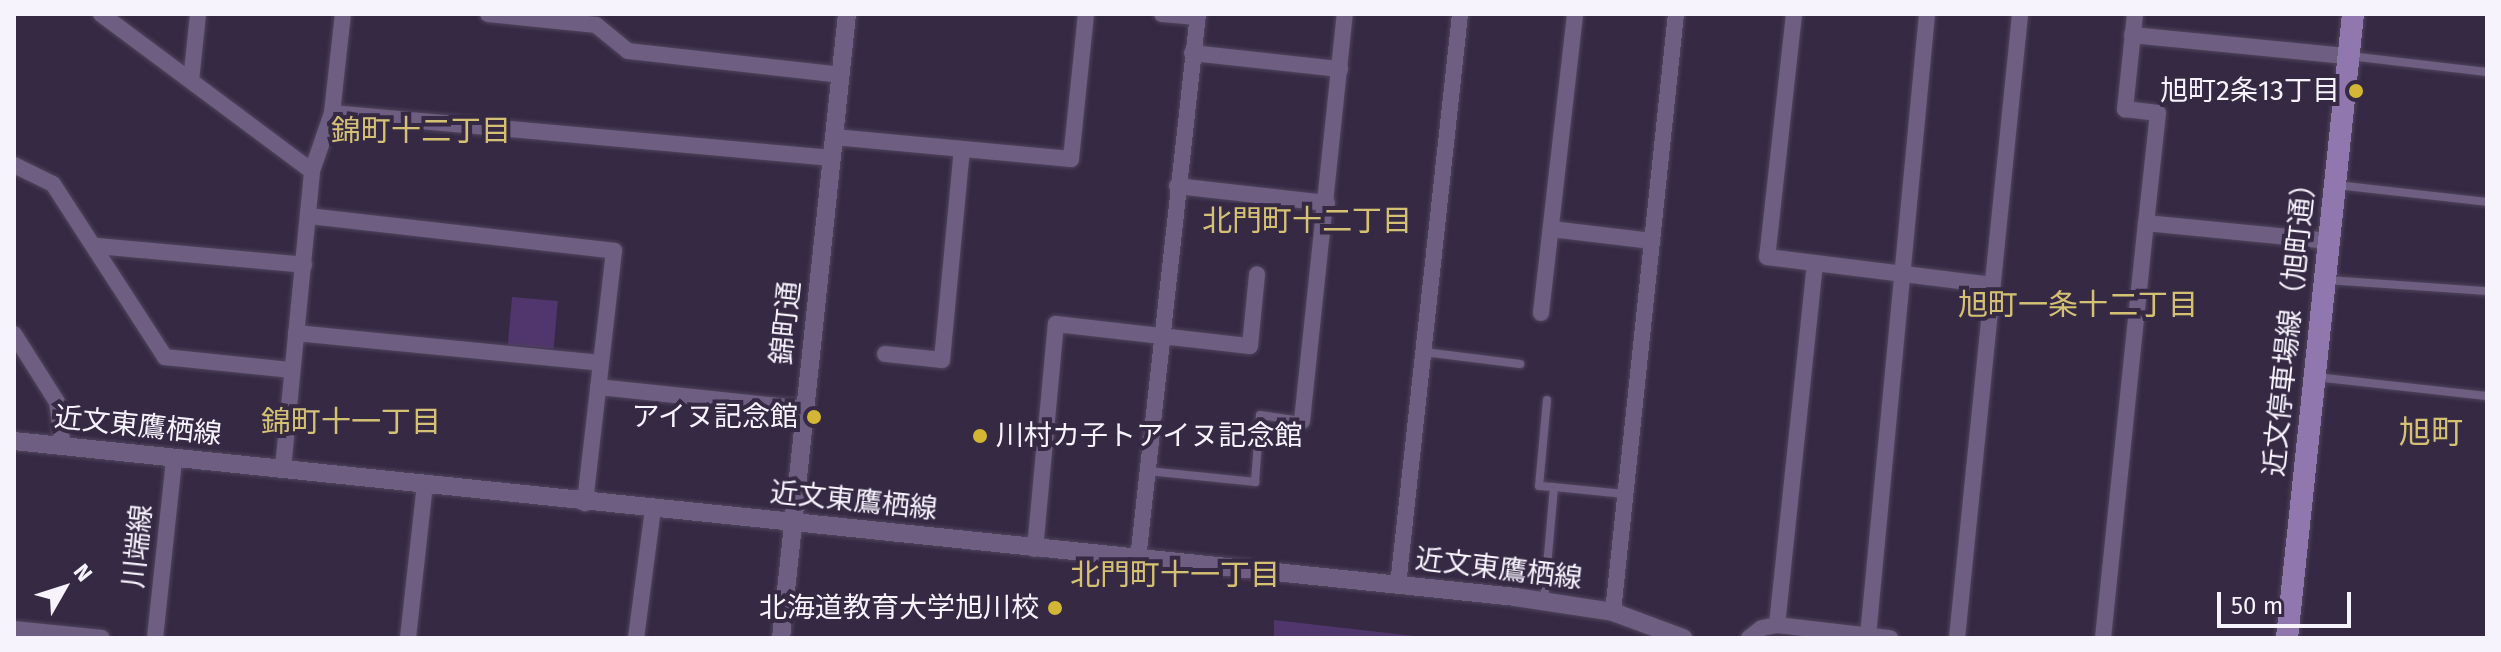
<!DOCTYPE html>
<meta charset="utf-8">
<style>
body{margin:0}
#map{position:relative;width:2501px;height:652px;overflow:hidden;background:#352943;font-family:"Fira Sans","Noto Sans JP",sans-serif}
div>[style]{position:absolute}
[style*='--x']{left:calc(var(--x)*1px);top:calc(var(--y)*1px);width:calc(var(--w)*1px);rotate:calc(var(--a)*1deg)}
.green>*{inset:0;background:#50366c;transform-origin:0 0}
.roads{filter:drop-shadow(0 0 2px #50455d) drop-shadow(0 0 2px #50455d)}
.service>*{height:8px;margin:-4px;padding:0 4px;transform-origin:4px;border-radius:4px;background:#6e5e81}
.minor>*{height:16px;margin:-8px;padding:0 8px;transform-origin:8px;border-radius:8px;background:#6e5e81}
.tertiary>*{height:18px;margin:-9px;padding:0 9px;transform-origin:9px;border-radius:9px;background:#6e5e81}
.secondary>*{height:22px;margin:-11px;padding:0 11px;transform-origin:11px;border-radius:11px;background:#9077ae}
.dots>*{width:22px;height:22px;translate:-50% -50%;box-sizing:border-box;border:4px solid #352943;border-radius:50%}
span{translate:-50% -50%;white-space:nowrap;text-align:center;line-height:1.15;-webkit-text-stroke:8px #352943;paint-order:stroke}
.poi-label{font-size:28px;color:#f7f3fd}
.right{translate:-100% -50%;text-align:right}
.left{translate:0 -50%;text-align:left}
.street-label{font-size:28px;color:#f7f3fd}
.neighbourhood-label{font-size:30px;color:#d5c174}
.quarter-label{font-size:32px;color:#d5c174}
.frame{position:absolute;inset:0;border:16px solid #f7f3fd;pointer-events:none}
.north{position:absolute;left:24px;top:548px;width:80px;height:80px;-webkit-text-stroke:6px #352943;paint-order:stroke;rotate:51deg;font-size:22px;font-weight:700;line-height:32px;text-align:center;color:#f7f3fd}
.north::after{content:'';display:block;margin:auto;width:28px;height:36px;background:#f7f3fd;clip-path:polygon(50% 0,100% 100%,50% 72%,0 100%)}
.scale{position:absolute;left:2217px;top:592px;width:134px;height:36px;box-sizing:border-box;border:4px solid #f7f3fd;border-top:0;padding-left:10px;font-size:24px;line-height:28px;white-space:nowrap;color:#f7f3fd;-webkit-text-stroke:6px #352943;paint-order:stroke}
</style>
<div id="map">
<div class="green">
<i style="left:512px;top:297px;width:46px;height:48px;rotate:5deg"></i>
<i style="clip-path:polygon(1274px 620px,1432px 638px,1274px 638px)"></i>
</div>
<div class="roads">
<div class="service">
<i style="--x:2349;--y:56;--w:139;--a:6.6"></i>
<i style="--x:2336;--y:185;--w:152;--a:6.4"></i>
<i style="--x:2328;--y:280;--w:159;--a:4"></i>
<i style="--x:1424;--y:352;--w:97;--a:7.1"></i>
<i style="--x:2315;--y:377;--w:173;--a:6.3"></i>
<i style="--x:1547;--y:400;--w:86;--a:95.3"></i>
<i style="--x:1539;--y:486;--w:15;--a:4"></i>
<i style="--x:1148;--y:471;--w:108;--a:5.9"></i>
<i style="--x:1255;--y:482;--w:67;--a:-85.7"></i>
<i style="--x:1260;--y:415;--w:42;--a:8.1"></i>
<i style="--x:1544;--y:601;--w:114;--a:-85"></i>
<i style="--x:1554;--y:487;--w:72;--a:5.6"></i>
</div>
<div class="minor">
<i style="--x:101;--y:14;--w:263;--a:36.7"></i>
<i style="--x:488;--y:14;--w:109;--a:5.8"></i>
<i style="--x:596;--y:25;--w:41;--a:39.1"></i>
<i style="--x:628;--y:51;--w:214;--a:6.4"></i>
<i style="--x:1162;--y:14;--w:35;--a:5"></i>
<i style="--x:1794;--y:14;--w:244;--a:96.3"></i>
<i style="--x:1767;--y:257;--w:227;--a:7.1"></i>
<i style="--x:2135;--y:14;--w:96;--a:96"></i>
<i style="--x:2125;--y:109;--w:33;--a:7"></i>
<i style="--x:2158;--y:113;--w:111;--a:96.2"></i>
<i style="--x:2132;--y:35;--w:217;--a:5.6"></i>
<i style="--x:1192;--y:53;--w:149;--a:6.2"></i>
<i style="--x:191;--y:81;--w:67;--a:-84"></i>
<i style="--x:332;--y:113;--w:502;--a:5.14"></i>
<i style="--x:834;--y:137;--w:238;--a:5.3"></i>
<i style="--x:1071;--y:159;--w:146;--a:-84.1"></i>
<i style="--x:14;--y:165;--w:43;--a:26"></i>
<i style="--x:53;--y:184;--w:206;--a:57.1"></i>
<i style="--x:165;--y:357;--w:127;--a:5.9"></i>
<i style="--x:1177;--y:186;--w:151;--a:6.5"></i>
<i style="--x:309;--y:216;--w:307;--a:6.5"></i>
<i style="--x:614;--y:251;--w:254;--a:96.6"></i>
<i style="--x:1551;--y:229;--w:102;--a:6.8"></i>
<i style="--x:97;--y:246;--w:208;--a:5.2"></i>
<i style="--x:1541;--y:313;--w:301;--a:-83.5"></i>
<i style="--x:296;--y:333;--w:306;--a:5.6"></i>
<i style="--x:14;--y:334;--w:80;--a:57.7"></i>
<i style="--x:57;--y:402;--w:45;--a:82.4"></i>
<i style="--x:885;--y:354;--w:57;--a:6"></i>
<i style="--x:942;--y:360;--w:212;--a:-84.6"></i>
<i style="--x:598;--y:387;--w:209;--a:6"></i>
<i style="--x:1302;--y:421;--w:409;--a:-84"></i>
<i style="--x:283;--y:468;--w:298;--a:-84.4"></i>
<i style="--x:312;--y:171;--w:61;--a:-71"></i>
<i style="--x:332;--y:113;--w:100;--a:-83.7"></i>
<i style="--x:1035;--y:549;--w:226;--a:-84.7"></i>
<i style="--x:1056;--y:324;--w:195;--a:6.5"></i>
<i style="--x:1250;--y:346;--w:72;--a:-84.4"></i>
<i style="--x:1138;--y:559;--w:548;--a:-83.72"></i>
<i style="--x:1398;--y:585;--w:574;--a:-83.8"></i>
<i style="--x:1613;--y:612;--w:601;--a:-83.99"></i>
<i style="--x:1777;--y:625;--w:363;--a:-84"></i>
<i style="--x:14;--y:629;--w:88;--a:5.8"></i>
<i style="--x:1868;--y:636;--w:625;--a:-84.58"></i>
<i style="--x:155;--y:638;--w:180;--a:-83.9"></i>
<i style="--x:408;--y:638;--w:154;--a:-83.7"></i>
<i style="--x:636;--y:638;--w:130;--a:-82.5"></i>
<i style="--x:1749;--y:638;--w:16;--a:-38"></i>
<i style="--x:1762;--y:628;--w:15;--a:-11"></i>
<i style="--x:1777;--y:625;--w:114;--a:6.6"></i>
<i style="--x:1957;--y:638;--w:627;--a:-84.23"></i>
<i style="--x:2103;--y:638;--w:417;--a:-84.1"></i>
<i style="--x:2146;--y:223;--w:184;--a:5.6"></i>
</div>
<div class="tertiary">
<i style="--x:14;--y:441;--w:1509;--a:5.93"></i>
<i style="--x:1515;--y:597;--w:99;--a:8.7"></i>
<i style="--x:1613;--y:612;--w:75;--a:20.4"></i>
<i style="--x:781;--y:638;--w:627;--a:-83.96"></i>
</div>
<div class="secondary">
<i style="--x:2287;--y:638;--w:627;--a:-83.96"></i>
</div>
</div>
<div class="dots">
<i style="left:2356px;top:91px;background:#d4b635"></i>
<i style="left:814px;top:417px;background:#d4b635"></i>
<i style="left:980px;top:436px;background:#d4b635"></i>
<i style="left:1055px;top:608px;background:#d4b635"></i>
</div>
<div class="poi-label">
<span class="right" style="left:2340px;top:91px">旭町2条13丁目</span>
<span class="right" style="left:798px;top:417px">アイヌ記念館</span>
<span class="left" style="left:996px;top:436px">川村カ子トアイヌ記念館</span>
<span class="right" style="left:1039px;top:608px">北海道教育大学旭川校</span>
</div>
<div class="street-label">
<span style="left:786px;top:323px;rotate:-84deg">錦町通</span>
<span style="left:2290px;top:323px;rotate:-84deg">近文停車場線（旭町通）</span>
<span style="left:138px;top:426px;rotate:6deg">近文東鷹栖線</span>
<span style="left:854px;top:501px;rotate:6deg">近文東鷹栖線</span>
<span style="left:138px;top:546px;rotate:-84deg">川端線</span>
<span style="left:1499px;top:569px;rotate:7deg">近文東鷹栖線</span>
</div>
<div class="neighbourhood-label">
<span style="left:421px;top:131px">錦町十二丁目</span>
<span style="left:1307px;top:221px">北門町十二丁目</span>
<span style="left:2078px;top:305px">旭町一条十二丁目</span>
<span style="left:351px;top:422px">錦町十一丁目</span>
<span style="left:1175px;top:575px">北門町十一丁目</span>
</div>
<div class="quarter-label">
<span style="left:2431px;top:432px">旭町</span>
</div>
<div class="frame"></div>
<div class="north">N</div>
<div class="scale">50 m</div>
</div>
